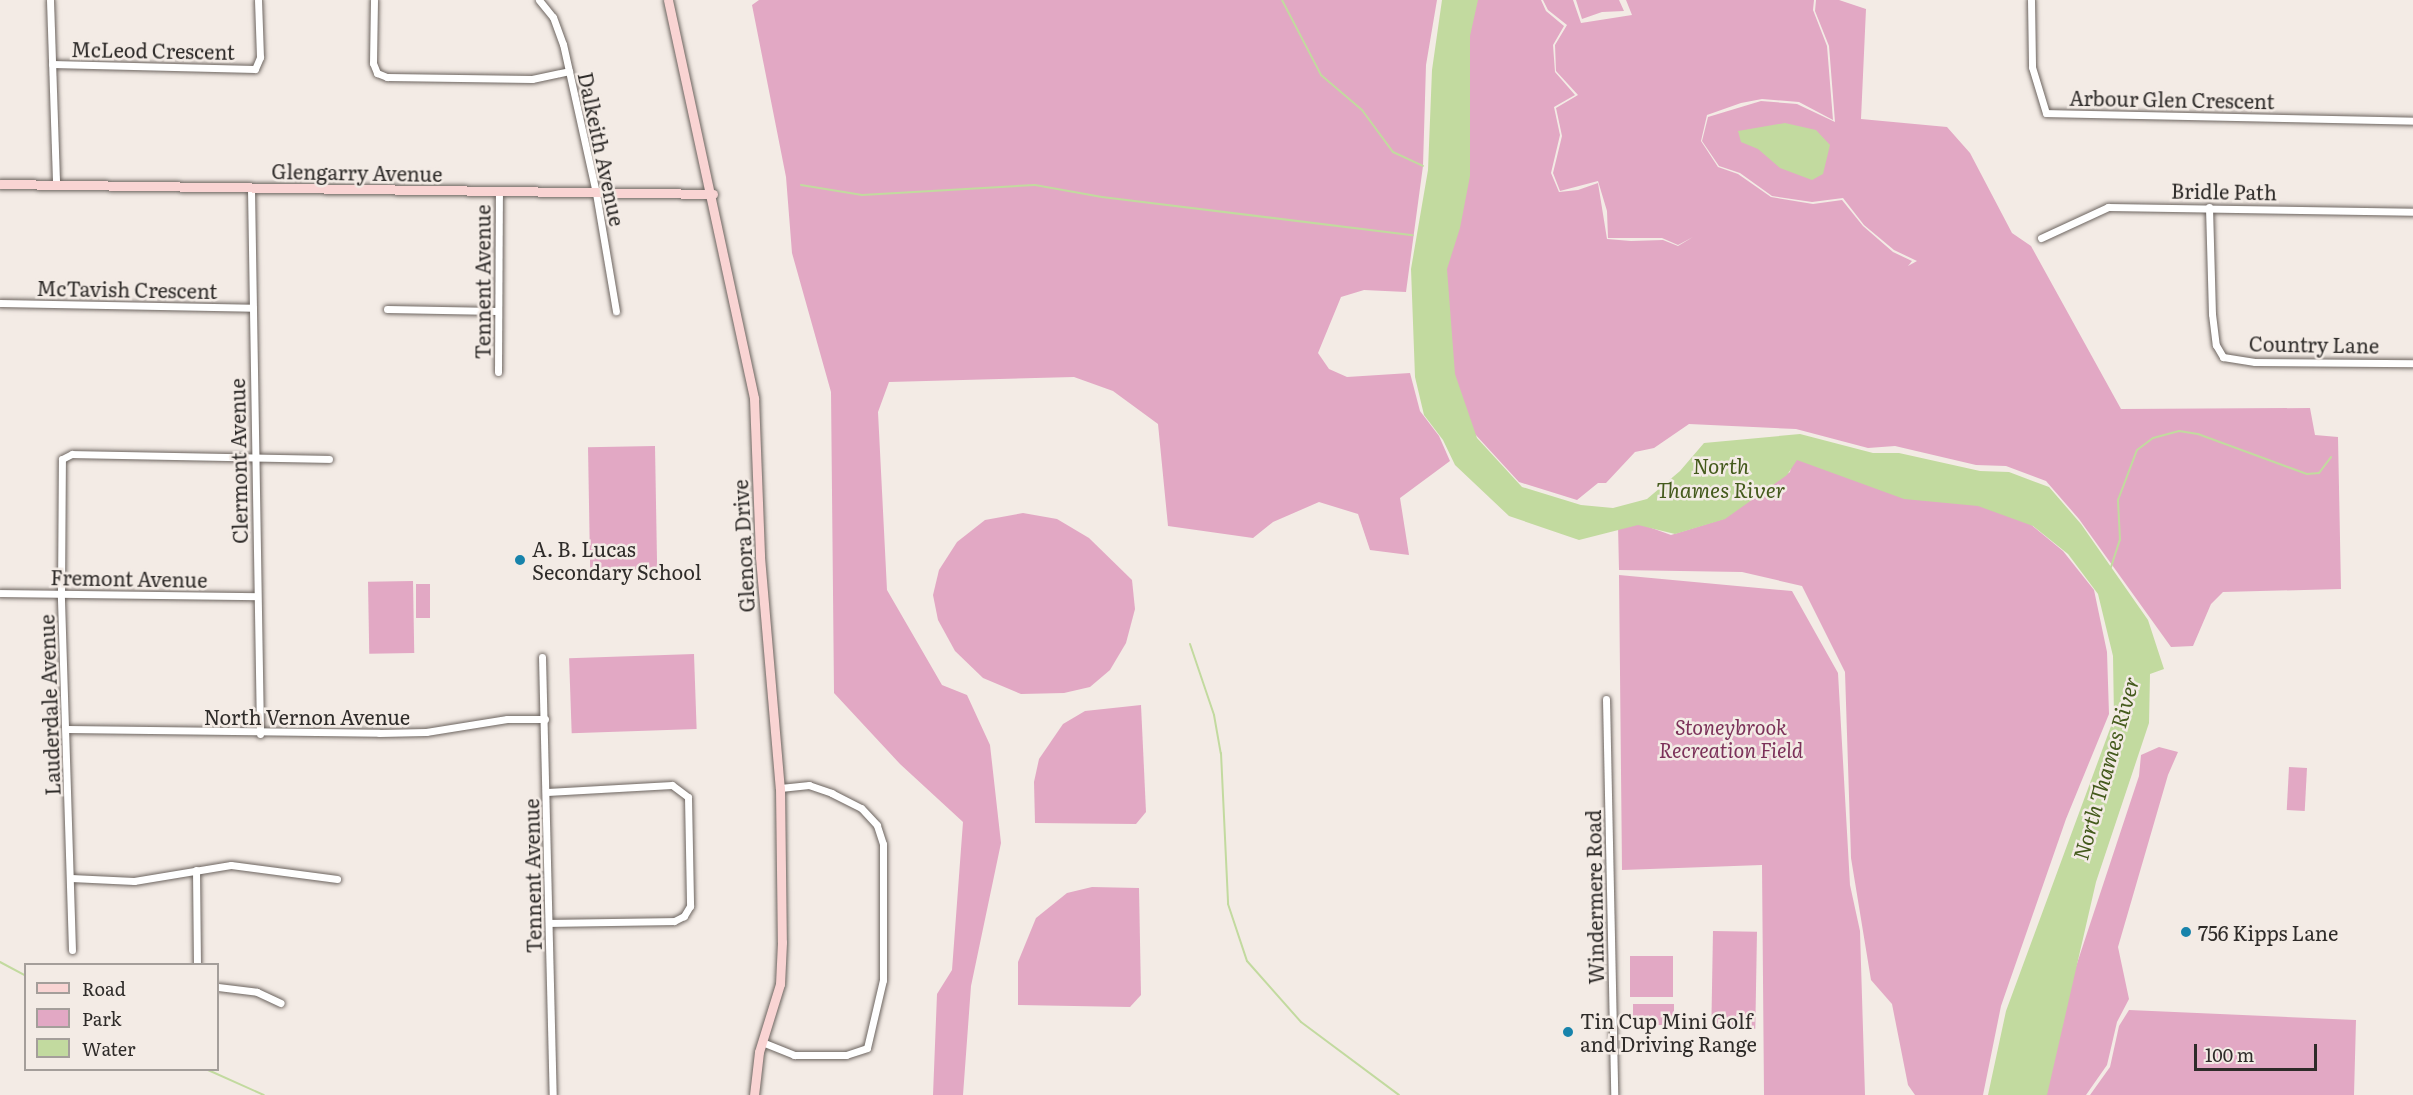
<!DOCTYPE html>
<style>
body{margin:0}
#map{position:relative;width:2413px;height:1095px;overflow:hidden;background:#f3ebe5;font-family:Literata,serif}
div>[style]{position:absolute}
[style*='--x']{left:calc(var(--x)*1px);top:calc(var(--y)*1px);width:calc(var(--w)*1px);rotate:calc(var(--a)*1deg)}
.green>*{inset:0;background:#e2a8c4;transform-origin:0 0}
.water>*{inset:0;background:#c2da9f}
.stream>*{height:2px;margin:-1px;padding:0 1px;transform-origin:1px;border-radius:1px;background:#c2da9f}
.roads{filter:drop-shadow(0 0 2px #6c645f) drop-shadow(0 0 2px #6c645f)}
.street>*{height:7px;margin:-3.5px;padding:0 3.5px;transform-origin:3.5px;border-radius:3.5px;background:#fff}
.secondary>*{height:9px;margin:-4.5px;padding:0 4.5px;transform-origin:4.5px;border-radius:4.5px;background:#f9d4d3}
.dots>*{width:16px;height:16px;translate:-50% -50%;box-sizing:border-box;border:3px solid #f3ebe5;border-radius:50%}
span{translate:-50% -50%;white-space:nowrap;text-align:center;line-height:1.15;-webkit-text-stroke:5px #f3ebe5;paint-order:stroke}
.street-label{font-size:20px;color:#2e2b29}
.poi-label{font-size:20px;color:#2e2b29}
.left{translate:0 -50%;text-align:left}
.park-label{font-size:20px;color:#7b3159;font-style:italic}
.water-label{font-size:21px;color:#445a1c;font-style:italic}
.legend{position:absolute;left:24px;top:963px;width:195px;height:108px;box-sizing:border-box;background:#f3ebe5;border:2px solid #a49e9a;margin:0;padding:8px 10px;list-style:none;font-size:18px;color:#2e2b29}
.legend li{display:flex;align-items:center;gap:12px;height:30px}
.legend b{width:30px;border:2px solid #a49e9a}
.scale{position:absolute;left:2194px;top:1044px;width:123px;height:27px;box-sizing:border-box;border:3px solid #2e2b29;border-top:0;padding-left:8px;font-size:18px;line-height:21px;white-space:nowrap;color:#2e2b29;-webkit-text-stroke:4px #f3ebe5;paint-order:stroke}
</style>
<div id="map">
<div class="green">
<i style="clip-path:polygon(759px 0,1437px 0,1426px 65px,1423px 166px,1406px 292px,1364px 290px,1341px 297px,1318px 353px,1329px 369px,1347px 377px,1410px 373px,1420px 411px,1439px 436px,1450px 461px,1400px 498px,1409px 555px,1370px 550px,1358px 514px,1319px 502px,1273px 522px,1253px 538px,1168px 526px,1158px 424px,1113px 391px,1074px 377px,889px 382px,878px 412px,887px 590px,942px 685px,967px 695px,990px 745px,1001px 843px,971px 986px,963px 1095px,933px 1095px,937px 994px,952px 970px,963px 822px,900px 764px,834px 693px,831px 392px,792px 253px,786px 177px,752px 5px)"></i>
<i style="clip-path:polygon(1474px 0,1541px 0,1546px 11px,1564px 26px,1553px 45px,1555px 72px,1575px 95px,1554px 107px,1560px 135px,1551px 173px,1559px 192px,1578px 190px,1598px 183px,1607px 239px,1631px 241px,1663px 240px,1678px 246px,1693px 237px,1678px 245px,1662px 238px,1608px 238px,1607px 211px,1598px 181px,1560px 191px,1553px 173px,1562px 136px,1556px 108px,1578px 95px,1556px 71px,1555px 45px,1567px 25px,1548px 10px,1543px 0,1573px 0,1581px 23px,1632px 15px,1626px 0,1814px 0,1813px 10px,1827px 46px,1833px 120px,1799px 102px,1762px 99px,1741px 103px,1707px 115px,1701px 141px,1718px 167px,1738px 174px,1771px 197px,1813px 204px,1842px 200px,1863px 226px,1893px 252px,1912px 261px,1908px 266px,1917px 261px,1894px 250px,1864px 225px,1843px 198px,1812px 202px,1772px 196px,1740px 173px,1719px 166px,1702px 141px,1708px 117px,1761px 101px,1797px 104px,1835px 122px,1829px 46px,1815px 11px,1816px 0,1839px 0,1866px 9px,1861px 119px,1947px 127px,1970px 153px,2012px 233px,2031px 246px,2121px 409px,2310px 408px,2315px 435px,2338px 437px,2341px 589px,2223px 592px,2211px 604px,2193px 646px,2171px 647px,2079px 519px,2046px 481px,2006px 466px,1976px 465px,1895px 446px,1868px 448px,1796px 429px,1689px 424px,1654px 448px,1635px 452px,1606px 483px,1598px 483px,1577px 500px,1519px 482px,1474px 433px,1452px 370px,1445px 320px,1444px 283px,1466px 125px,1467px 32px)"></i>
<i style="clip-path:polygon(1576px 0,1619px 0,1624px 11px,1602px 12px,1582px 19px)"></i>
<i style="left:655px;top:446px;width:123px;height:67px;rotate:89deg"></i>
<i style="clip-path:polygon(1793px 457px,1974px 503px,2029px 523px,2063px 551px,2094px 590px,2107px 652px,2109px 714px,2066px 819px,2001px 1006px,1983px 1095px,1915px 1095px,1908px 1085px,1892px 1004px,1871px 980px,1851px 858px,1845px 672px,1802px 586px,1742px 572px,1619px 570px,1618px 525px,1635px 522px,1671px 535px,1723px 519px,1790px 472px)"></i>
<i style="clip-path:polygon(1023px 513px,1057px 519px,1089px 538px,1132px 580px,1135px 609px,1126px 643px,1110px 670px,1090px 687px,1064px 693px,1021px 694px,983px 678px,955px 651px,938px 620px,933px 595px,939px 570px,957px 542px,985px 520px)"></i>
<i style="clip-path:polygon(1619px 575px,1792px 591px,1838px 673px,1850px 885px,1860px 931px,1865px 1095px,1764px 1095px,1762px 865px,1622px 870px)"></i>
<i style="left:413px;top:581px;width:72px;height:45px;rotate:89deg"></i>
<i style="left:416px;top:584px;width:14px;height:34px"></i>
<i style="left:694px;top:654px;width:75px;height:125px;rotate:88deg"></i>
<i style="clip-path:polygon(1141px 705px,1146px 812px,1136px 824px,1035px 823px,1034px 782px,1039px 759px,1063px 724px,1085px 711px)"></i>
<i style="clip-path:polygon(2159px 747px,2178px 752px,2168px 775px,2118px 947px,2129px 999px,2117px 1022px,2107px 1065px,2086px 1095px,2044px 1095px,2056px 1027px,2139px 776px,2141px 755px)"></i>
<i style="left:2289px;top:767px;width:18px;height:43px;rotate:3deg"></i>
<i style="clip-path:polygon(1092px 887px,1139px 888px,1141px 995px,1130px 1007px,1018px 1005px,1018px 962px,1036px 918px,1067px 893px)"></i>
<i style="left:1713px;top:931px;width:44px;height:97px;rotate:1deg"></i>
<i style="left:1630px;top:956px;width:43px;height:41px"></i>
<i style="left:1633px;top:1004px;width:41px;height:21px"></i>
<i style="clip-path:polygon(2129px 1010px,2356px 1020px,2354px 1095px,2090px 1095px,2110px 1067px,2119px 1026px)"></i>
</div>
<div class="water">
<i style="clip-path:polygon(1442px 0,1478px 0,1470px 36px,1470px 176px,1460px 228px,1447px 269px,1455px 374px,1477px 438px,1522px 487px,1581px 505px,1613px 508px,1647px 499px,1680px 471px,1704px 443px,1800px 434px,1873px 453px,1899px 453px,1980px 471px,2009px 472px,2049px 487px,2081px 524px,2148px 620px,2164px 669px,2150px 674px,2149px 723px,2096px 882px,2047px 1095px,1988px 1095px,2006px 1011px,2114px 718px,2113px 656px,2098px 594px,2068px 554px,2033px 526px,1978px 506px,1904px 499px,1797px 460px,1787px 475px,1725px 519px,1675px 534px,1638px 525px,1579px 540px,1509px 516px,1455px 465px,1443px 440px,1424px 415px,1415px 377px,1411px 269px,1428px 170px,1432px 70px)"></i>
<i style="clip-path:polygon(1785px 123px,1816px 130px,1830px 145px,1823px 174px,1812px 180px,1780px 168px,1758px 149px,1741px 142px,1738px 131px)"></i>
</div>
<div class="stream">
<i style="--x:1282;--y:0;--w:85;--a:62.5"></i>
<i style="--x:1321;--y:75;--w:54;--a:40.5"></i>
<i style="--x:1362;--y:110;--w:52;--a:53.6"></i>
<i style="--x:1393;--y:152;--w:33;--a:25"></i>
<i style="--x:801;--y:185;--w:62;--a:9.3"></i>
<i style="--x:862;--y:195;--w:173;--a:-3.3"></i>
<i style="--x:1035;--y:185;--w:68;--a:10.2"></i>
<i style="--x:1102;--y:197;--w:313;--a:7"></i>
<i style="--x:2111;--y:567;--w:28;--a:-72"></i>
<i style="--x:2120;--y:540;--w:40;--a:-92.9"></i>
<i style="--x:2118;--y:500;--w:53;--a:-69.2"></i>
<i style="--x:2137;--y:450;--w:20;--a:-37"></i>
<i style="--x:2153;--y:438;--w:27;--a:-15"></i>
<i style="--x:2179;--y:431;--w:19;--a:9"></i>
<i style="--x:2198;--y:434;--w:116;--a:20.2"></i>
<i style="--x:2307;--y:474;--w:12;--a:-5"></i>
<i style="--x:2319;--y:473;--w:20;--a:-53"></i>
<i style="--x:1190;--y:644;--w:75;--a:71.3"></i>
<i style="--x:1214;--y:715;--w:39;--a:80"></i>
<i style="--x:1221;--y:753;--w:151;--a:87.3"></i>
<i style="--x:1228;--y:904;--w:60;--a:71.6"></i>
<i style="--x:1247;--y:961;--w:81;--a:48.5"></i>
<i style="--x:1301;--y:1022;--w:122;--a:36.7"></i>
<i style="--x:0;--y:962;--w:30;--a:28"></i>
<i style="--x:208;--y:1070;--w:61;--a:24.1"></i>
</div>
<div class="roads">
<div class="street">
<i style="--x:50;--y:0;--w:185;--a:88.1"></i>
<i style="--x:374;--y:0;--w:63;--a:90.9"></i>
<i style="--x:373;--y:63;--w:11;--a:68"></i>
<i style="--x:377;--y:73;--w:11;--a:22"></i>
<i style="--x:387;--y:77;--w:145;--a:0.8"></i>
<i style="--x:532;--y:79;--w:38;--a:-12"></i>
<i style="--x:539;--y:0;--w:22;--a:51"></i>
<i style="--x:553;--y:17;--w:29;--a:70"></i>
<i style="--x:563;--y:44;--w:153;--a:77.5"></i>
<i style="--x:596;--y:193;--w:120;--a:80.4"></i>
<i style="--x:2031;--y:0;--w:67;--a:89.1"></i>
<i style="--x:2032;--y:67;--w:48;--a:73.1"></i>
<i style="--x:2046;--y:113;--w:367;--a:1.2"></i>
<i style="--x:52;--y:64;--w:203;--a:1.4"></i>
<i style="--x:255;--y:69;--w:13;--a:-67"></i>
<i style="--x:260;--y:57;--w:57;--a:-92"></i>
<i style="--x:251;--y:189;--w:545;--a:89.05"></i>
<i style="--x:2209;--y:207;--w:107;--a:88.4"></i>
<i style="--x:2212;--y:314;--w:31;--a:83"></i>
<i style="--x:2216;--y:345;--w:14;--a:60"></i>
<i style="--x:2223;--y:357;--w:32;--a:9"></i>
<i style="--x:2255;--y:362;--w:158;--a:0.4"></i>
<i style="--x:2041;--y:238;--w:74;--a:-24.8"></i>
<i style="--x:2108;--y:207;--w:305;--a:0.9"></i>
<i style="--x:0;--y:303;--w:253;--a:1.1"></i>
<i style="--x:387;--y:309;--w:110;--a:1"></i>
<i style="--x:498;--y:372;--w:181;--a:-89.7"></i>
<i style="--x:0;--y:593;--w:257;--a:0.7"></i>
<i style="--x:542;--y:657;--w:438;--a:88.6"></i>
<i style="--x:1606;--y:699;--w:396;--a:88.8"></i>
<i style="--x:67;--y:729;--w:312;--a:0.7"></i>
<i style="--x:379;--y:733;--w:47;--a:-1.2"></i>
<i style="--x:426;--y:732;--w:82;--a:-9.1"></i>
<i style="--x:507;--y:719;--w:38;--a:0"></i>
<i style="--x:547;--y:792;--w:125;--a:-3.2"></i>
<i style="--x:672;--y:785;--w:20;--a:37"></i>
<i style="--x:688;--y:797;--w:109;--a:88.9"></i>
<i style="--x:690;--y:906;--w:12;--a:121"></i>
<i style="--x:684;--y:916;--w:11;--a:153"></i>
<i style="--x:674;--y:921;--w:125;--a:179.1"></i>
<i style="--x:196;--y:870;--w:94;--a:89.4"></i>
<i style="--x:71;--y:878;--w:63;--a:2.7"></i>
<i style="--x:134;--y:881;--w:98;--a:-9.4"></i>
<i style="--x:231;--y:865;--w:107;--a:7.5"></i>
<i style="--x:72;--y:950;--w:357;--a:-91.8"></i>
<i style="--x:61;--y:593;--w:134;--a:-89.6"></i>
<i style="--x:62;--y:459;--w:11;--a:-27"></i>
<i style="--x:72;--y:454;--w:257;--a:1.1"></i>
<i style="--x:218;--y:987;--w:39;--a:7"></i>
<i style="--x:257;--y:992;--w:26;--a:25"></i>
<i style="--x:762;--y:1042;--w:35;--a:22"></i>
<i style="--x:794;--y:1055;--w:52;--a:0"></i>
<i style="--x:846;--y:1055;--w:22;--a:-18"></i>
<i style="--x:867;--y:1048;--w:70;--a:-76.8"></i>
<i style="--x:883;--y:980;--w:136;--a:-90"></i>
<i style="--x:883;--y:844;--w:20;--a:-108"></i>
<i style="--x:877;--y:825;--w:23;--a:-133"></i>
<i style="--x:861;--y:808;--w:33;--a:-153"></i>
<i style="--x:832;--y:793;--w:24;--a:-161"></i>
<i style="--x:809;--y:785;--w:29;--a:174"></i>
</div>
<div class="secondary">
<i style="--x:668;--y:0;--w:407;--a:77.8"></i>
<i style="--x:754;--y:398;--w:159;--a:87.8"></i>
<i style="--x:760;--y:557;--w:232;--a:85.1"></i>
<i style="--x:780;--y:788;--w:154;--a:89.3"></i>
<i style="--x:782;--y:942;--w:42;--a:92.7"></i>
<i style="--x:780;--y:984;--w:71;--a:107.2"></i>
<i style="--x:759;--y:1052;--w:43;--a:96.6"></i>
<i style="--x:0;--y:184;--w:713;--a:0.8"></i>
</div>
</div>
<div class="dots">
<i style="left:520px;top:560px;background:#1783ab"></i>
<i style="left:2186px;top:932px;background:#1783ab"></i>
<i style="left:1568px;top:1032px;background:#1783ab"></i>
</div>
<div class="street-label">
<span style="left:153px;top:50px;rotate:1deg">McLeod Crescent</span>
<span style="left:2172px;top:99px;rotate:1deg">Arbour Glen Crescent</span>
<span style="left:602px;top:149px;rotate:78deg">Dalkeith Avenue</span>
<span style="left:357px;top:172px;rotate:1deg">Glengarry Avenue</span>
<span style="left:2224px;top:191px;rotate:1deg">Bridle Path</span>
<span style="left:482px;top:282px;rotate:-90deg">Tennent Avenue</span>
<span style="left:127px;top:289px;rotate:1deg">McTavish Crescent</span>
<span style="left:2314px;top:344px;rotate:1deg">Country Lane</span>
<span style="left:238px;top:461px;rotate:-91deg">Clermont Avenue</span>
<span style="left:743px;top:546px;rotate:-93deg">Glenora Drive</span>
<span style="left:129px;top:578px;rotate:1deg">Fremont Avenue</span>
<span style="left:49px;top:705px;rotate:-92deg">Lauderdale Avenue</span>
<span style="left:307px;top:716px">North Vernon Avenue</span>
<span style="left:532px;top:876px;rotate:-91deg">Tennent Avenue</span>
<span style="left:1594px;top:897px;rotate:-91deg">Windermere Road</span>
</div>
<div class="poi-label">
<span class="left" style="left:532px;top:560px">A. B. Lucas<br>Secondary School</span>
<span class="left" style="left:2198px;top:932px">756 Kipps Lane</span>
<span class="left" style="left:1580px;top:1032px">Tin Cup Mini Golf<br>and Driving Range</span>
</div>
<div class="park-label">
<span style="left:1731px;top:738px">Stoneybrook<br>Recreation Field</span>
</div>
<div class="water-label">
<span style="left:1721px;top:477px">North<br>Thames River</span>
<span style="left:2105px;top:768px;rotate:-74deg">North Thames River</span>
</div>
<ul class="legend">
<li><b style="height:8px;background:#f9d4d3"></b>Road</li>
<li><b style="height:16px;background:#e2a8c4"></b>Park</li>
<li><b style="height:16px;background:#c2da9f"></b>Water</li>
</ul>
<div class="scale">100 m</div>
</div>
